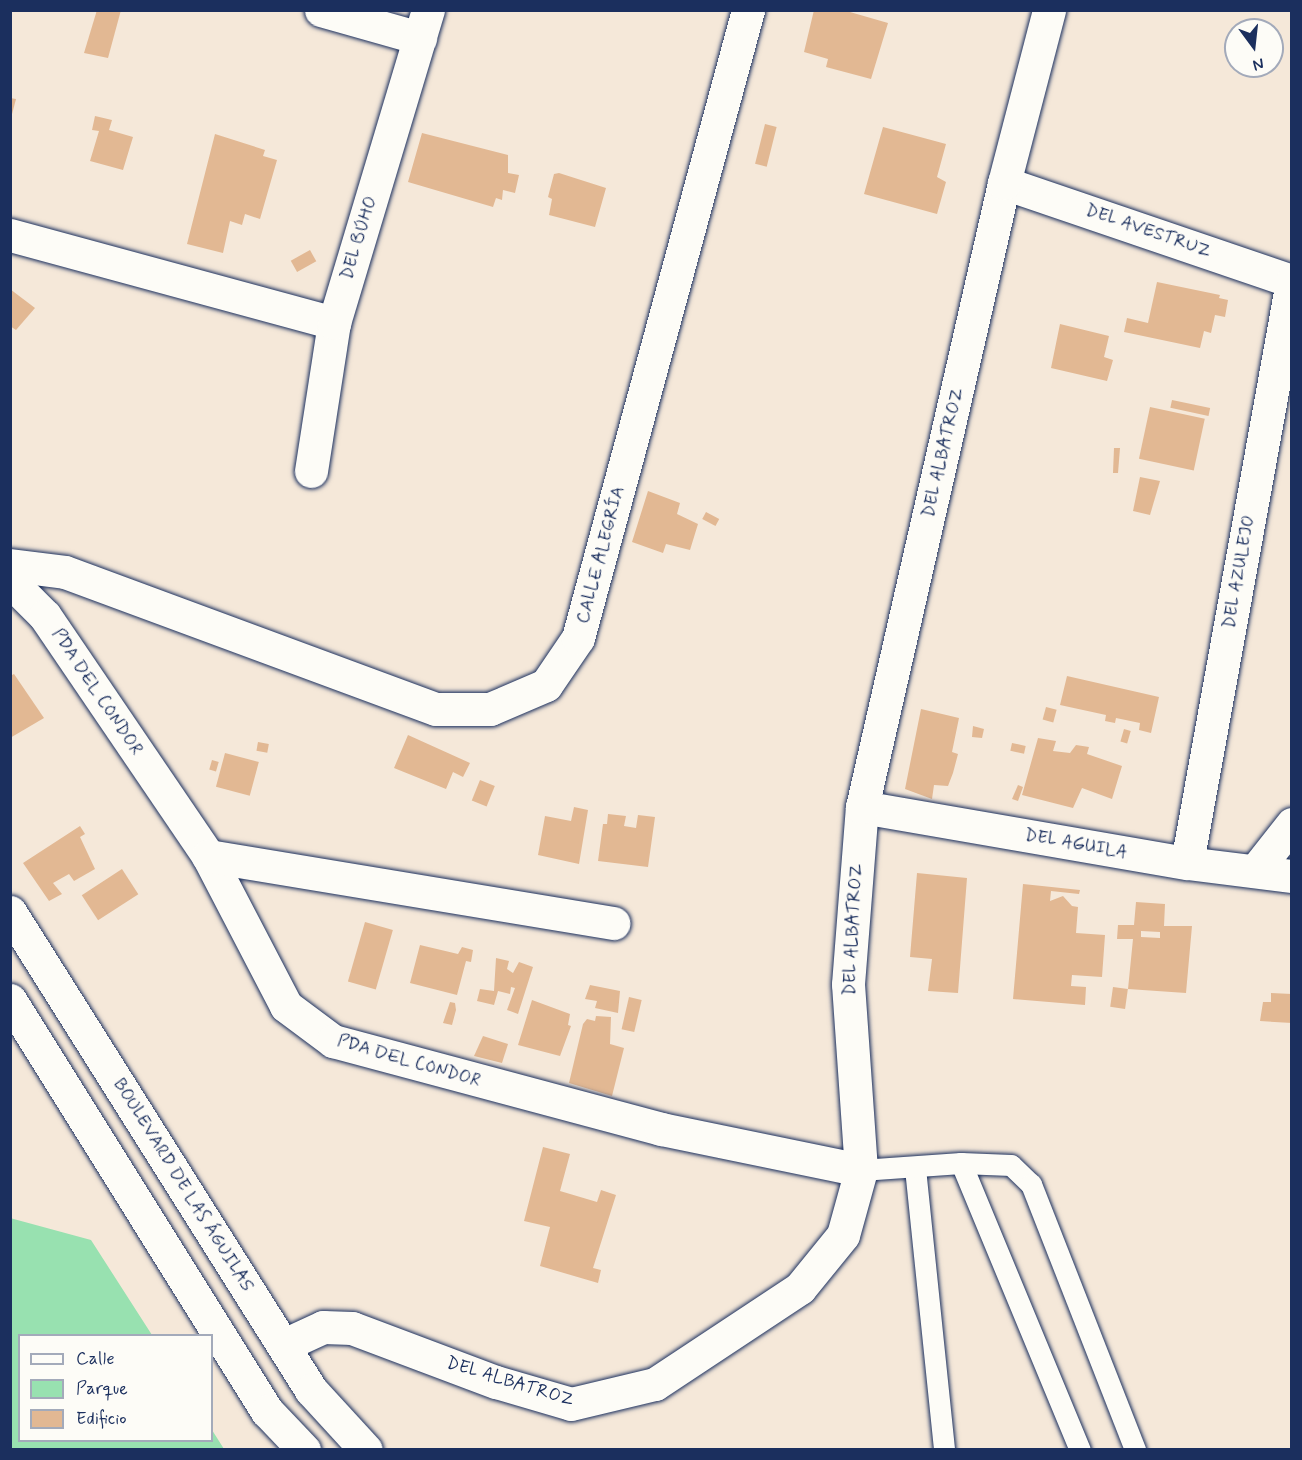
<!DOCTYPE html>
<meta charset="utf-8">
<style>
body{margin:0}
#map{position:relative;width:1302px;height:1460px;overflow:hidden;background:#f5e8d9;font-family:Mynerve,sans-serif}
div>[style]{position:absolute}
[style*='--x']{left:calc(var(--x)*1px);top:calc(var(--y)*1px);width:calc(var(--w)*1px);rotate:calc(var(--a)*1deg)}
.green>*{inset:0;background:#98e1b0}
.building>*{inset:0;background:#e2b893;transform-origin:0 0}
.roads{filter:drop-shadow(0 0 2px #1b2f5e) drop-shadow(0 0 2px #1b2f5e)}
.lane>*{height:21px;margin:-10.5px;padding:0 10.5px;transform-origin:10.5px;border-radius:10.5px;background:#fdfcf7}
.street>*{height:33px;margin:-16.5px;padding:0 16.5px;transform-origin:16.5px;border-radius:16.5px;background:#fdfcf7}
.secondary>*{height:33px;margin:-16.5px;padding:0 16.5px;transform-origin:16.5px;border-radius:16.5px;background:#fdfcf7}
span{translate:-50% -50%;white-space:nowrap;text-align:center;line-height:1.15;-webkit-text-stroke:4.5px #fdfcf7;paint-order:stroke}
.street-label{font-size:18px;color:#1b2f5e}
.frame{position:absolute;inset:0;border:12px solid #1b2f5e;pointer-events:none}
.legend{position:absolute;left:18px;top:1334px;width:195px;height:108px;box-sizing:border-box;background:#fdfcf7;border:2px solid #a3aaba;margin:0;padding:8px 10px;list-style:none;font-size:18px;color:#1b2f5e}
.legend li{display:flex;align-items:center;gap:12px;height:30px}
.legend b{width:30px;border:2px solid #a3aaba}
.north{position:absolute;left:1224px;top:18px;width:60px;height:60px;box-sizing:border-box;background:#fdfcf7;border:2px solid #a3aaba;border-radius:50%;rotate:165deg;font-size:16px;font-weight:700;line-height:24px;text-align:center;color:#1b2f5e}
.north::after{content:'';display:block;margin:auto;width:21px;height:27px;background:#1b2f5e;clip-path:polygon(50% 0,100% 100%,50% 72%,0 100%)}
</style>
<div id="map">
<div class="green">
<i style="clip-path:polygon(10px 1218px,91px 1240px,152px 1335px,20px 1336px,20px 1440px,212px 1440px,212px 1430px,224px 1449px,11px 1449px)"></i>
</div>
<div class="building">
<i style="clip-path:polygon(97px 10px,121px 10px,108px 58px,84px 53px)"></i>
<i style="clip-path:polygon(814px 10px,843px 10px,888px 23px,871px 79px,826px 67px,828px 59px,804px 52px)"></i>
<i style="clip-path:polygon(10px 98px,16px 99px,11px 118px,10px 118px)"></i>
<i style="clip-path:polygon(95px 116px,112px 120px,109px 130px,133px 137px,123px 170px,90px 161px,99px 131px,92px 130px)"></i>
<i style="left:765px;top:124px;width:12px;height:41px;rotate:14deg"></i>
<i style="clip-path:polygon(883px 127px,946px 144px,937px 177px,946px 182px,937px 214px,864px 194px)"></i>
<i style="clip-path:polygon(422px 133px,508px 155px,508px 173px,519px 175px,515px 193px,503px 190px,502px 200px,496px 198px,493px 207px,408px 182px)"></i>
<i style="clip-path:polygon(215px 134px,265px 150px,263px 156px,277px 160px,260px 219px,245px 214px,242px 225px,230px 221px,223px 253px,187px 244px)"></i>
<i style="clip-path:polygon(559px 173px,606px 188px,595px 227px,549px 215px,552px 199px,548px 197px,554px 174px)"></i>
<i style="left:310px;top:250px;width:13px;height:22px;rotate:61deg"></i>
<i style="clip-path:polygon(1157px 282px,1220px 295px,1219px 298px,1228px 300px,1225px 317px,1215px 315px,1211px 333px,1204px 331px,1200px 348px,1124px 332px,1127px 318px,1148px 323px)"></i>
<i style="clip-path:polygon(10px 289px,35px 308px,16px 330px,10px 326px)"></i>
<i style="clip-path:polygon(1060px 324px,1109px 336px,1104px 357px,1113px 360px,1107px 381px,1051px 368px)"></i>
<i style="left:1172px;top:400px;width:39px;height:8px;rotate:12deg"></i>
<i style="left:1150px;top:407px;width:56px;height:53px;rotate:12deg"></i>
<i style="clip-path:polygon(1114px 448px,1120px 448px,1118px 473px,1113px 473px)"></i>
<i style="clip-path:polygon(1140px 477px,1160px 481px,1150px 515px,1133px 511px)"></i>
<i style="clip-path:polygon(648px 491px,680px 503px,677px 514px,698px 524px,690px 550px,666px 544px,663px 553px,632px 542px)"></i>
<i style="left:706px;top:512px;width:15px;height:8px;rotate:28deg"></i>
<i style="clip-path:polygon(14px 674px,44px 718px,10px 738px,10px 676px)"></i>
<i style="clip-path:polygon(1067px 676px,1159px 697px,1151px 733px,1139px 730px,1140px 723px,1116px 718px,1115px 723px,1105px 721px,1106px 715px,1060px 705px)"></i>
<i style="left:1046px;top:707px;width:11px;height:13px;rotate:15deg"></i>
<i style="clip-path:polygon(921px 709px,959px 718px,952px 752px,958px 754px,953px 773px,948px 786px,934px 785px,932px 799px,905px 789px)"></i>
<i style="clip-path:polygon(973px 726px,984px 729px,982px 738px,972px 737px)"></i>
<i style="left:1124px;top:729px;width:7px;height:13px;rotate:16deg"></i>
<i style="clip-path:polygon(408px 735px,470px 763px,463px 777px,453px 772px,446px 789px,394px 768px)"></i>
<i style="clip-path:polygon(1038px 738px,1056px 741px,1053px 751px,1070px 753px,1076px 745px,1089px 747px,1087px 754px,1122px 766px,1112px 799px,1082px 788px,1073px 808px,1022px 795px)"></i>
<i style="left:258px;top:742px;width:11px;height:9px;rotate:10deg"></i>
<i style="left:1012px;top:743px;width:14px;height:8px;rotate:12deg"></i>
<i style="left:225px;top:753px;width:35px;height:35px;rotate:15deg"></i>
<i style="left:212px;top:760px;width:7px;height:10px;rotate:16deg"></i>
<i style="left:480px;top:780px;width:16px;height:22px;rotate:22deg"></i>
<i style="clip-path:polygon(1018px 785px,1023px 787px,1018px 801px,1012px 799px)"></i>
<i style="clip-path:polygon(574px 807px,588px 810px,579px 864px,538px 855px,545px 816px,571px 821px)"></i>
<i style="clip-path:polygon(608px 814px,626px 816px,624px 826px,636px 828px,638px 815px,655px 817px,648px 867px,598px 861px,603px 824px,607px 824px)"></i>
<i style="clip-path:polygon(80px 826px,85px 834px,80px 837px,95px 869px,74px 881px,69px 874px,53px 883px,62px 894px,49px 901px,23px 863px)"></i>
<i style="left:122px;top:869px;width:30px;height:48px;rotate:57deg"></i>
<i style="clip-path:polygon(917px 873px,967px 878px,958px 993px,928px 991px,932px 959px,910px 957px)"></i>
<i style="clip-path:polygon(1023px 884px,1080px 890px,1079px 894px,1051px 891px,1050px 901px,1063px 896px,1072px 906px,1078px 907px,1076px 933px,1105px 935px,1102px 977px,1072px 975px,1071px 986px,1086px 987px,1085px 1005px,1013px 999px)"></i>
<i style="clip-path:polygon(evenodd,1136px 902px,1165px 904px,1164px 926px,1192px 926px,1186px 993px,1128px 989px,1133px 939px,1117px 939px,1118px 925px,1134px 925px,1136px 902px,1141px 931px,1160px 932px,1160px 938px,1141px 937px,1141px 931px)"></i>
<i style="left:365px;top:922px;width:29px;height:62px;rotate:16deg"></i>
<i style="clip-path:polygon(420px 945px,458px 954px,462px 947px,473px 950px,471px 962px,466px 961px,457px 995px,410px 983px)"></i>
<i style="clip-path:polygon(496px 958px,509px 961px,507px 969px,513px 973px,519px 962px,533px 967px,518px 1014px,507px 1010px,515px 988px,511px 987px,510px 994px,498px 991px,494px 1005px,477px 1001px,480px 989px,494px 991px)"></i>
<i style="clip-path:polygon(590px 985px,620px 991px,618px 1013px,595px 1008px,597px 1001px,585px 999px)"></i>
<i style="left:1113px;top:987px;width:15px;height:20px;rotate:8deg"></i>
<i style="clip-path:polygon(1271px 993px,1292px 994px,1292px 1023px,1260px 1021px,1263px 1002px,1271px 1002px)"></i>
<i style="left:629px;top:997px;width:13px;height:33px;rotate:13deg"></i>
<i style="clip-path:polygon(532px 1000px,570px 1014px,568px 1025px,571px 1026px,560px 1056px,518px 1045px)"></i>
<i style="clip-path:polygon(450px 1002px,455px 1003px,456px 1010px,452px 1025px,443px 1023px)"></i>
<i style="clip-path:polygon(596px 1016px,611px 1017px,610px 1044px,624px 1048px,612px 1096px,569px 1083px,583px 1024px,587px 1019px,595px 1021px)"></i>
<i style="clip-path:polygon(483px 1036px,508px 1044px,502px 1063px,474px 1056px)"></i>
<i style="clip-path:polygon(543px 1147px,570px 1154px,560px 1191px,597px 1202px,601px 1190px,616px 1195px,593px 1268px,601px 1270px,598px 1283px,540px 1266px,550px 1227px,524px 1221px)"></i>
</div>
<div class="roads">
<div class="lane">
<i style="--x:961;--y:1163;--w:311;--a:67.5"></i>
<i style="--x:915;--y:1168;--w:283;--a:84.1"></i>
<i style="--x:861;--y:1170;--w:100;--a:-4"></i>
<i style="--x:961;--y:1163;--w:50;--a:2.3"></i>
<i style="--x:1011;--y:1165;--w:28;--a:44"></i>
<i style="--x:1031;--y:1184;--w:286;--a:68.6"></i>
</div>
<div class="street">
<i style="--x:321;--y:10;--w:103;--a:15.8"></i>
<i style="--x:1004;--y:183;--w:304;--a:18.8"></i>
<i style="--x:1292;--y:281;--w:591;--a:100.23"></i>
<i style="--x:10;--y:235;--w:336;--a:15.2"></i>
<i style="--x:311;--y:471;--w:150;--a:-81.2"></i>
<i style="--x:334;--y:323;--w:327;--a:-73.3"></i>
<i style="--x:10;--y:565;--w:55;--a:7.3"></i>
<i style="--x:65;--y:572;--w:395;--a:20.3"></i>
<i style="--x:436;--y:709;--w:54;--a:0"></i>
<i style="--x:490;--y:709;--w:61;--a:-23.2"></i>
<i style="--x:546;--y:685;--w:57;--a:-55.8"></i>
<i style="--x:578;--y:638;--w:651;--a:-74.85"></i>
<i style="--x:10;--y:581;--w:49;--a:45"></i>
<i style="--x:45;--y:616;--w:290;--a:55.8"></i>
<i style="--x:208;--y:856;--w:169;--a:62.5"></i>
<i style="--x:286;--y:1006;--w:59;--a:36.7"></i>
<i style="--x:333;--y:1041;--w:340;--a:15"></i>
<i style="--x:661;--y:1129;--w:204;--a:11.6"></i>
<i style="--x:862;--y:807;--w:330;--a:9.8"></i>
<i style="--x:1187;--y:863;--w:106;--a:7.1"></i>
<i style="--x:208;--y:856;--w:411;--a:9.4"></i>
<i style="--x:1255;--y:871;--w:60;--a:-51.8"></i>
<i style="--x:284;--y:1345;--w:43;--a:-24.8"></i>
<i style="--x:323;--y:1327;--w:29;--a:2"></i>
<i style="--x:352;--y:1328;--w:154;--a:20.6"></i>
<i style="--x:496;--y:1382;--w:78;--a:16.3"></i>
<i style="--x:571;--y:1404;--w:86;--a:-13.4"></i>
<i style="--x:655;--y:1384;--w:174;--a:-33.5"></i>
<i style="--x:800;--y:1288;--w:68;--a:-50.9"></i>
<i style="--x:843;--y:1235;--w:67;--a:-74.5"></i>
<i style="--x:861;--y:1170;--w:186;--a:-94"></i>
<i style="--x:848;--y:984;--w:178;--a:-85.5"></i>
<i style="--x:862;--y:807;--w:640;--a:-77.18"></i>
<i style="--x:1004;--y:183;--w:179;--a:-75.4"></i>
</div>
<div class="secondary">
<i style="--x:10;--y:912;--w:565;--a:57.8"></i>
<i style="--x:311;--y:1390;--w:81;--a:47.5"></i>
<i style="--x:10;--y:1000;--w:485;--a:58"></i>
<i style="--x:267;--y:1411;--w:54;--a:46.5"></i>
</div>
</div>
<div class="street-label">
<span style="left:1148px;top:231px;rotate:19deg">DEL AVESTRUZ</span>
<span style="left:359px;top:238px;rotate:-73deg">DEL BÚHO</span>
<span style="left:943px;top:453px;rotate:-77deg">DEL ALBATROZ</span>
<span style="left:601px;top:555px;rotate:-75deg">CALLE ALEGRÍA</span>
<span style="left:1239px;top:572px;rotate:-80deg">DEL AZULEJO</span>
<span style="left:97px;top:692px;rotate:56deg">PDA DEL CONDOR</span>
<span style="left:1076px;top:844px;rotate:10deg">DEL AGUILA</span>
<span style="left:853px;top:930px;rotate:-87deg">DEL ALBATROZ</span>
<span style="left:409px;top:1061px;rotate:16deg">PDA DEL CONDOR</span>
<span style="left:183px;top:1185px;rotate:58deg">BOULEVARD DE LAS ÁGUILAS</span>
<span style="left:510px;top:1382px;rotate:17deg">DEL ALBATROZ</span>
</div>
<div class="frame"></div>
<ul class="legend">
<li><b style="height:8px;background:#fdfcf7"></b>Calle</li>
<li><b style="height:16px;background:#98e1b0"></b>Parque</li>
<li><b style="height:16px;background:#e2b893"></b>Edificio</li>
</ul>
<div class="north">N</div>
</div>
